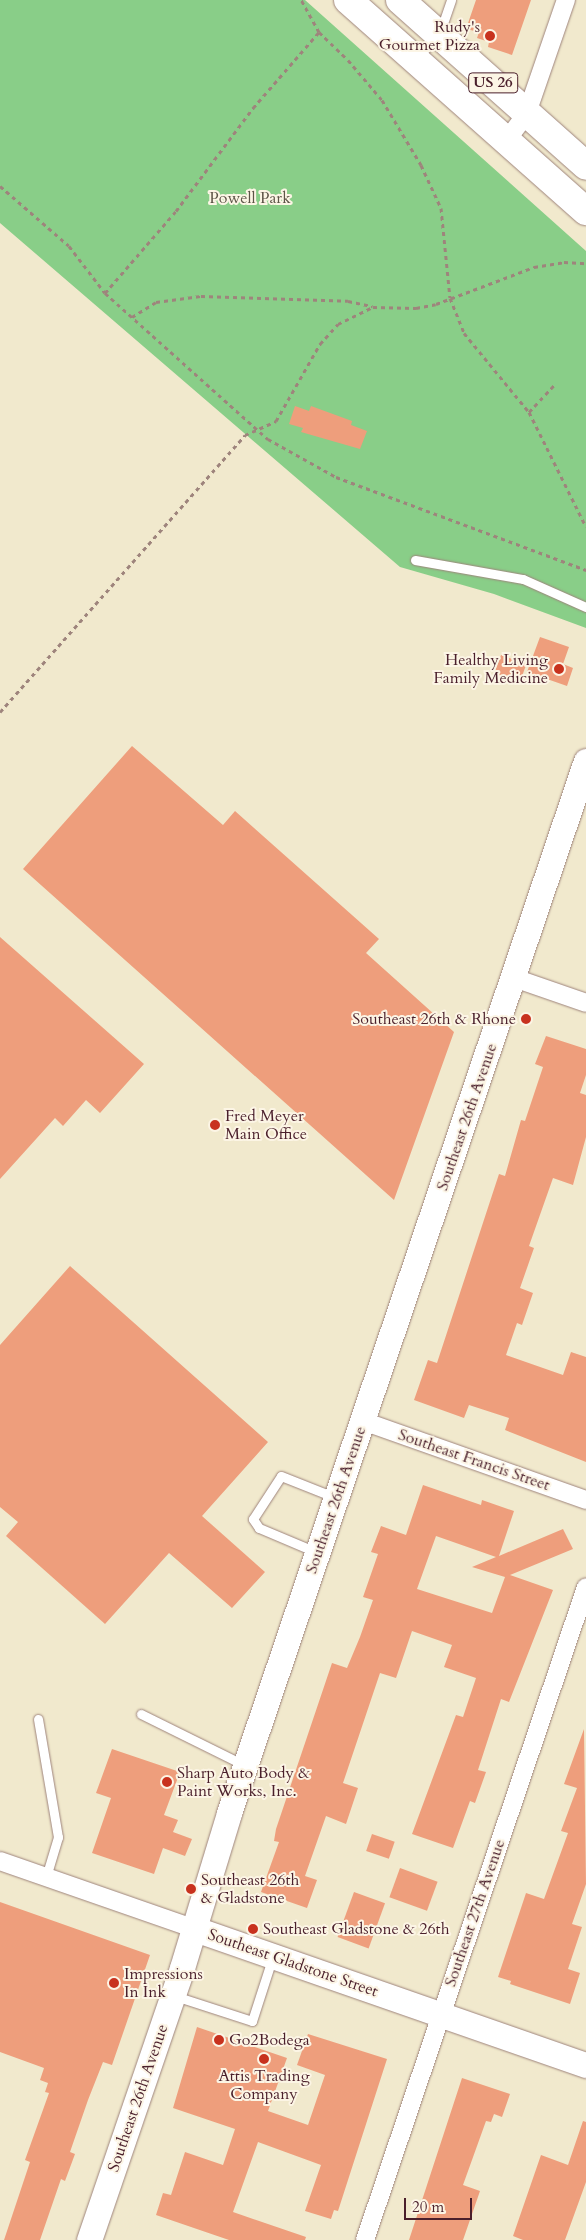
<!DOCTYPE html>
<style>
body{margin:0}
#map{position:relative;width:586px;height:2240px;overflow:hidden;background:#f1e9cd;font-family:Cardo,serif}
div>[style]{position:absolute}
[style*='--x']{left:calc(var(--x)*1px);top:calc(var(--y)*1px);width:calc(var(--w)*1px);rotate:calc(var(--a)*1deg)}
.green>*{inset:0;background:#89ce88}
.building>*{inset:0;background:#ee9e7c;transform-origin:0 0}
.path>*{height:3px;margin-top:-1.5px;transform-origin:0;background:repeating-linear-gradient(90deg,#9e847c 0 4px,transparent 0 8px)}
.roads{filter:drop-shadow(0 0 1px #9e847c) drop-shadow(0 0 1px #9e847c)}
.lane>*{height:9px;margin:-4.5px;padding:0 4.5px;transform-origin:4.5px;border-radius:4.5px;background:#fff}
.street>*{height:18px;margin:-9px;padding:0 9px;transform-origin:9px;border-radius:9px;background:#fff}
.secondary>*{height:25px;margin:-12.5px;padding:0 12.5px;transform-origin:12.5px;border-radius:12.5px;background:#fff}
.primary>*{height:28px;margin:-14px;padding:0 14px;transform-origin:14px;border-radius:14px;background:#fff}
.dots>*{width:14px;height:14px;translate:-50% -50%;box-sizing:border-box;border:2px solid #fcf5e5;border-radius:50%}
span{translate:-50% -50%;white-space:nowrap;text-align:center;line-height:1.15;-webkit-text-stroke:4px #fcf5e5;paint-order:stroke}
.shield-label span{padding:1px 4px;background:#fcf5e5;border:1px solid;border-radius:4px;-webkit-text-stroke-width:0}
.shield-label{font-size:15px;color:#4a1f2b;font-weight:700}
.poi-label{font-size:16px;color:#4a1f2b}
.right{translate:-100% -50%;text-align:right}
.left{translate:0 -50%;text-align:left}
.park-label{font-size:16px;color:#5d5447}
.street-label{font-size:16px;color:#4a1f2b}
.scale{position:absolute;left:404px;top:2198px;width:68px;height:22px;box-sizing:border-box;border:2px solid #4a1f2b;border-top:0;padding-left:6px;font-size:15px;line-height:18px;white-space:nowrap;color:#4a1f2b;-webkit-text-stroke:4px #fcf5e5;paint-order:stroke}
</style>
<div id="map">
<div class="green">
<i style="clip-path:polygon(0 0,305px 0,586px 251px,586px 628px,494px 594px,400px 567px,0 223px)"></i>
</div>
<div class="building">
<i style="clip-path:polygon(476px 0,531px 0,512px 55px,488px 47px,489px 42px,477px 38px,479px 32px,466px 29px)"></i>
<i style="clip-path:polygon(295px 406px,309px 411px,311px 406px,352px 421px,351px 425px,367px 431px,360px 449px,301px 432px,303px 428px,289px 424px)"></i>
<i style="clip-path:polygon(540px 637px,569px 647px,563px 664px,573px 668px,567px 686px,527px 672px)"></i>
<i style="left:501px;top:655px;width:27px;height:19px;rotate:20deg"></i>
<i style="clip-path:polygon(132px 746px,223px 825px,235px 811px,379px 939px,366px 953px,454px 1032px,394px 1200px,23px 869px)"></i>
<i style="clip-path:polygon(0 937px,144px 1064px,100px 1113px,86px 1100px,63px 1126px,55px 1118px,0 1179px)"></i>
<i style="clip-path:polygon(546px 1036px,586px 1049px,586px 1075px,580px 1093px,586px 1095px,586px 1137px,573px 1185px,553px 1178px,529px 1246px,534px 1248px,520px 1288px,533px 1293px,522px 1325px,517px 1323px,506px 1355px,563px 1375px,571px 1352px,586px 1357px,586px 1462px,505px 1430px,509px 1418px,469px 1405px,464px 1418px,414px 1400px,428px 1360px,437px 1363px,499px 1174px,505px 1176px,521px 1120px,525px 1121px,543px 1067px,535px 1064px)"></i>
<i style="clip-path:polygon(70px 1266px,268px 1442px,202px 1516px,265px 1572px,232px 1608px,169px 1553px,105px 1624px,6px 1536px,18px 1522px,0 1507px,0 1345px)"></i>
<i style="clip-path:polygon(evenodd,423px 1485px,481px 1505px,482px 1500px,514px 1511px,499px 1556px,563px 1529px,573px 1549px,510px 1575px,553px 1590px,509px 1702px,501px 1699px,478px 1770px,486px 1772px,475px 1803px,470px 1801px,453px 1848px,412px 1834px,456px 1715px,463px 1717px,476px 1678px,444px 1667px,452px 1645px,412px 1631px,396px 1678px,380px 1673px,343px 1783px,358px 1788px,346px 1824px,326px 1816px,305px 1876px,317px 1880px,307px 1908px,261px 1892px,279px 1842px,274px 1841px,276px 1829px,332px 1663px,347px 1668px,360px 1637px,373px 1600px,363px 1597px,378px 1554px,371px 1552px,381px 1526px,406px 1535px,423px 1485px,436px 1536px,496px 1557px,472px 1567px,505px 1577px,492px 1613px,417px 1589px,436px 1536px)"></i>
<i style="clip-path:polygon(584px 1729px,586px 1884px,572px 1924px,582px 1927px,568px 1969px,580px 1973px,570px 2004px,510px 1984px,511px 1981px,498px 1977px,526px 1893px,544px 1899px,568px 1833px,561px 1831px,577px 1788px,564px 1784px)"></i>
<i style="clip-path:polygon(112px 1749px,180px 1772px,164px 1815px,178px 1820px,173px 1832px,192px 1839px,185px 1856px,163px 1848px,154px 1874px,92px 1853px,111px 1798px,96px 1793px)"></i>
<i style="left:372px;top:1834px;width:24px;height:18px;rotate:19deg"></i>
<i style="left:400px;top:1868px;width:40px;height:31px;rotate:20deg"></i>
<i style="left:354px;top:1892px;width:33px;height:48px;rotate:20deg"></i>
<i style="clip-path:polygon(0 1902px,150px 1955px,112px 2065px,103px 2062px,88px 2100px,70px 2152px,75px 2154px,65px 2181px,61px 2179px,40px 2240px,4px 2240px,30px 2162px,25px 2160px,49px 2093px,45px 2092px,48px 2083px,40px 2080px,44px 2068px,0 2052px)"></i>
<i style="clip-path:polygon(197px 2027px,287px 2058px,268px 2111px,308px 2125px,325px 2075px,297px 2065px,308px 2034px,387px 2059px,338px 2211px,334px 2210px,331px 2219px,305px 2211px,321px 2165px,258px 2142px,233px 2212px,306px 2237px,305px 2240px,229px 2240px,156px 2215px,163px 2193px,171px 2195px,185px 2152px,223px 2165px,235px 2129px,173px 2108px)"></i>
<i style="clip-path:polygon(462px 2078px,510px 2094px,502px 2117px,494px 2114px,491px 2122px,486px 2121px,463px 2185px,480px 2191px,463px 2240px,409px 2240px)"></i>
<i style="clip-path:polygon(583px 2121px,586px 2122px,586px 2182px,565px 2240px,523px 2240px,513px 2236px,541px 2155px,568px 2165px)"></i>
</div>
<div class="path">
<i style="--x:319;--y:32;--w:40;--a:44"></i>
<i style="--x:348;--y:60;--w:52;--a:49.6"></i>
<i style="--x:382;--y:100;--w:76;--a:59"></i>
<i style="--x:421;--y:165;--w:47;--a:65.1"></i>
<i style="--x:441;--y:208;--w:90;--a:84.3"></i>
<i style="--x:450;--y:298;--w:38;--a:68"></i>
<i style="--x:464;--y:333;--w:102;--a:50.6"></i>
<i style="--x:529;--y:412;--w:128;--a:63.6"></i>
<i style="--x:0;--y:186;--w:91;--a:41"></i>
<i style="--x:69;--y:246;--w:59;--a:52.5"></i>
<i style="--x:105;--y:293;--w:219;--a:41.9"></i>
<i style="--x:268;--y:439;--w:78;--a:29.2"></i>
<i style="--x:336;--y:477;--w:267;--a:20.4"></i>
<i style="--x:105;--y:293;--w:108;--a:-49.1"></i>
<i style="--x:176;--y:211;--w:129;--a:-53.2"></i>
<i style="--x:253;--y:108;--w:101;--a:-49"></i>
<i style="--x:319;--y:32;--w:37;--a:-119"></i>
<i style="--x:132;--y:317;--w:28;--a:-32"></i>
<i style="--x:156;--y:302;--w:45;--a:-7.6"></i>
<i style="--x:201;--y:296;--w:147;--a:1.9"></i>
<i style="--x:348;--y:301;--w:25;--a:12"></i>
<i style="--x:529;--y:412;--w:37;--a:-47"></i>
<i style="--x:0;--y:712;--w:370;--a:-48.5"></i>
<i style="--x:245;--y:435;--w:34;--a:-24"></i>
<i style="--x:276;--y:421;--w:89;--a:-60.3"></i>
<i style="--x:320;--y:344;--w:27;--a:-48"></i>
<i style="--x:338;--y:324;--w:39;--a:-26"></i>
<i style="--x:373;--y:307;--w:43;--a:1.3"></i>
<i style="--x:416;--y:308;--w:20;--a:-11"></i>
<i style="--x:436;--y:304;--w:105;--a:-20.7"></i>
<i style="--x:534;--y:267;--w:30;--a:-9"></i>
<i style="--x:564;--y:262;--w:22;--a:3"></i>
</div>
<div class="roads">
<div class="lane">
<i style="--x:416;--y:58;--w:33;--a:-45"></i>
<i style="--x:439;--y:35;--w:37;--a:-71"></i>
<i style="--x:415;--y:560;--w:110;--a:10"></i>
<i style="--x:523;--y:579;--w:69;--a:24"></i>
<i style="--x:316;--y:1552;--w:62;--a:-157.2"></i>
<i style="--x:259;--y:1528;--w:11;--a:-124"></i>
<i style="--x:253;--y:1519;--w:51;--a:-56.9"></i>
<i style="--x:281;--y:1476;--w:57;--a:21.6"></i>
<i style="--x:141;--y:1714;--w:115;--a:26.3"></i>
<i style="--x:38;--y:1719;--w:120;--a:80.4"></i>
<i style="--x:58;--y:1837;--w:42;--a:106.7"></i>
<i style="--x:175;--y:1996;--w:81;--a:18"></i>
<i style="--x:252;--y:2021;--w:65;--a:-72.1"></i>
</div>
<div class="street">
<i style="--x:506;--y:141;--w:35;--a:-53"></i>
<i style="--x:527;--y:113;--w:120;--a:-71"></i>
<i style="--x:514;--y:978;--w:76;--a:19.1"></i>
<i style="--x:363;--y:1421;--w:237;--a:19.5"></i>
<i style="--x:0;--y:1861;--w:207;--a:19.2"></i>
<i style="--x:365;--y:2240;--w:689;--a:-71.3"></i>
</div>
<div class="secondary">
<i style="--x:195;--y:1929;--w:414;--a:19.2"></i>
<i style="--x:89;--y:2240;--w:287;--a:-71.1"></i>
<i style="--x:182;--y:1968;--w:162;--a:-73.1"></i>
<i style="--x:229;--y:1813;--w:1111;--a:-71.26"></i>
</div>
<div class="primary">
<i style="--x:348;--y:0;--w:318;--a:41.6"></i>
<i style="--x:400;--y:0;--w:249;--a:41.7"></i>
</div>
</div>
<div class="dots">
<i style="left:490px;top:36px;background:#c8321e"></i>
<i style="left:559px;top:669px;background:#c8321e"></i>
<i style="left:526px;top:1019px;background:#c8321e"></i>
<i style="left:215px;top:1125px;background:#c8321e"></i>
<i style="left:167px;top:1782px;background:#c8321e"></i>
<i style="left:191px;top:1889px;background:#c8321e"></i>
<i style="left:253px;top:1929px;background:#c8321e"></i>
<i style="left:114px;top:1983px;background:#c8321e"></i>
<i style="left:219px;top:2040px;background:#c8321e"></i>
<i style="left:264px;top:2059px;background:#c8321e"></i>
</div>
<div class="shield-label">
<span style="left:493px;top:83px">US 26</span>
</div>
<div class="poi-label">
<span class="right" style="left:480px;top:36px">Rudy's<br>Gourmet Pizza</span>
<span class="right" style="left:548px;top:669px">Healthy Living<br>Family Medicine</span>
<span class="right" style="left:516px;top:1019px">Southeast 26th &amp; Rhone</span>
<span class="left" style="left:225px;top:1125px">Fred Meyer<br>Main Office</span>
<span class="left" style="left:177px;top:1782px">Sharp Auto Body &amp;<br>Paint Works, Inc.</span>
<span class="left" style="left:201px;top:1889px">Southeast 26th<br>&amp; Gladstone</span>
<span class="left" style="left:263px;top:1929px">Southeast Gladstone &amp; 26th</span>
<span class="left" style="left:124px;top:1983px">Impressions<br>In Ink</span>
<span class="left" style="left:229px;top:2040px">Go2Bodega</span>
<span style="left:264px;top:2085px">Attis Trading<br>Company</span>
</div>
<div class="park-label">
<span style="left:250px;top:198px">Powell Park</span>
</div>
<div class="street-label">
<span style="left:467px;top:1117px;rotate:-71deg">Southeast 26th Avenue</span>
<span style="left:474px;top:1460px;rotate:19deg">Southeast Francis Street</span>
<span style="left:336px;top:1500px;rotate:-71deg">Southeast 26th Avenue</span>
<span style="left:475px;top:1913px;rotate:-71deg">Southeast 27th Avenue</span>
<span style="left:293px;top:1963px;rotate:19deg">Southeast Gladstone Street</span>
<span style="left:138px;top:2098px;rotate:-71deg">Southeast 26th Avenue</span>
</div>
<div class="scale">20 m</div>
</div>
